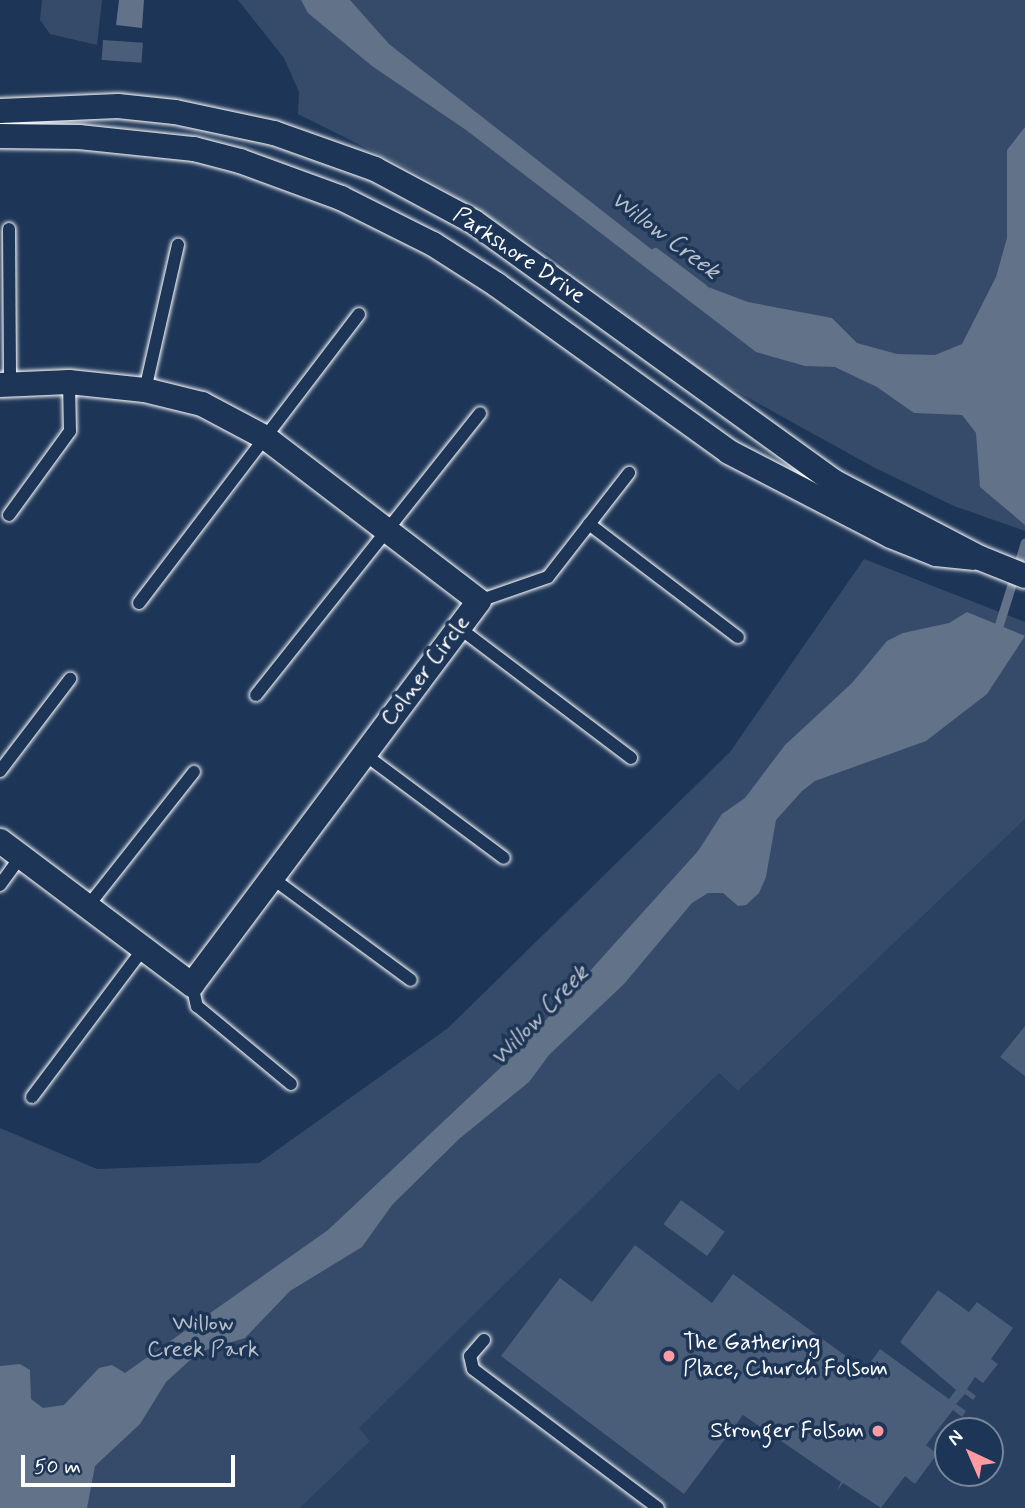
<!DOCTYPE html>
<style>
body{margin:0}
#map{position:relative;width:1025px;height:1508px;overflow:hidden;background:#1d3557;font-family:Mynerve,sans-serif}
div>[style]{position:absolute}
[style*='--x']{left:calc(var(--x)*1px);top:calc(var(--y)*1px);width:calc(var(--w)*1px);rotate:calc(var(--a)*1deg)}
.built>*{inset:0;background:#2a4161}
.green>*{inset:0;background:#364b69}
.water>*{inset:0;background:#617289}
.stream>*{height:9px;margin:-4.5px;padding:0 4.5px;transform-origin:4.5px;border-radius:4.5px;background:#617289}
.building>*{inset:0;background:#4a5d79;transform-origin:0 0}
.roads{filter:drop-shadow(0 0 2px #fff) drop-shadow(0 0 2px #fff)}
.service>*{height:12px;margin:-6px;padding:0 6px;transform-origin:6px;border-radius:6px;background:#1d3557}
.minor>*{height:24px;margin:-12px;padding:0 12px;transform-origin:12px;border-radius:12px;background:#1d3557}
.dots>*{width:19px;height:19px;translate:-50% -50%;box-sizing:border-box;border:4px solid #1d3557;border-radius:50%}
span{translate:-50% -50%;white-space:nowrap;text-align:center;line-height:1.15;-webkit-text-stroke:7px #1d3557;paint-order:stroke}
.street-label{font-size:23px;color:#fff}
.park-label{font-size:23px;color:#b9c0ca}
.poi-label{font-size:23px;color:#fff}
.left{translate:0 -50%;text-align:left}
.right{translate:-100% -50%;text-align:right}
.water-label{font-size:24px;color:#b8c0ca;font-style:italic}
.north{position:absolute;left:934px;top:1417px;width:70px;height:70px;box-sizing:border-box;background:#1d3557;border:2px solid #77869a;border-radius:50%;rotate:316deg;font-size:19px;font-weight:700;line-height:28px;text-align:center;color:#fff}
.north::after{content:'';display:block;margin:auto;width:24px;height:32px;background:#ff9aa2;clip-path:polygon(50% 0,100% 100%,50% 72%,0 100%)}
.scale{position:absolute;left:21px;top:1455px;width:214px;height:32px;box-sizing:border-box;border:4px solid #fff;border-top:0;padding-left:9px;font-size:21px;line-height:24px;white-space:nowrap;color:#fff;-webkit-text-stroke:5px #1d3557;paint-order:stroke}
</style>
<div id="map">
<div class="built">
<i style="clip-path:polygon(evenodd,1025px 819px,1025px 1508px,300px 1508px,370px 1441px,358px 1428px,719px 1073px,738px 1091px,1025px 819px,948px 1431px,990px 1431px,990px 1473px,948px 1473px,948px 1431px)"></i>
</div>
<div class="green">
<i style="clip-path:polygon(42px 0,102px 0,97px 45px,50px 34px,40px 20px)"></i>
<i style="clip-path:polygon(238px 0,1025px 0,1025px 531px,954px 506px,875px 468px,696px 369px,547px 253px,420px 175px,298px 114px,299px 92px,284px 58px)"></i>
<i style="clip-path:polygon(864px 559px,1025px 622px,1025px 819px,738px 1091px,719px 1073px,359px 1428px,370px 1441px,300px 1508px,0 1508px,0 1128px,97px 1169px,259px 1163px,448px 1028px,730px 752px)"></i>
</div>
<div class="water">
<i style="clip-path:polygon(119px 0,144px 0,142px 28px,116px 25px)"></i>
<i style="clip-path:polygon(301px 0,350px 0,389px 44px,692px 281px,748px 302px,832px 318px,857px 343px,897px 354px,935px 355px,962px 344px,996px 277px,1007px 238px,1007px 150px,1025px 127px,1025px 525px,980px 487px,976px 433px,962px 415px,914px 413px,877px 387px,835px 367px,805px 366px,756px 352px,466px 130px,372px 66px,308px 13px)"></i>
<i style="clip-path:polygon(967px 612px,1025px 636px,987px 694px,926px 741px,815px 781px,802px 791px,776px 820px,766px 877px,759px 893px,746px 905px,738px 906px,723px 893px,708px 893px,692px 903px,624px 984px,549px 1055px,529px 1082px,459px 1139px,392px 1205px,362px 1247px,290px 1291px,245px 1338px,199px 1352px,166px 1382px,140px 1424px,95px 1466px,87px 1508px,0 1508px,0 1366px,20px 1364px,30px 1370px,31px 1399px,43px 1408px,64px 1405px,99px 1368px,112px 1365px,125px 1373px,328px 1230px,516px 1053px,698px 851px,722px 814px,745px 798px,785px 745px,852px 683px,887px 641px,903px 633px,949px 623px)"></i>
</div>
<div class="stream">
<i style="--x:655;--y:252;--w:60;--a:36.9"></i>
<i style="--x:996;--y:634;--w:96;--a:-72.5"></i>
</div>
<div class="building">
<i style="left:103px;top:40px;width:40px;height:20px;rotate:4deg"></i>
<i style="clip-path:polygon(1025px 1026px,1025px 1076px,1000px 1057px)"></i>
<i style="left:681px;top:1200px;width:54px;height:30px;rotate:36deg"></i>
<i style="clip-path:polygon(635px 1245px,712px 1303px,733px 1274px,865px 1370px,880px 1349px,949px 1399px,956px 1390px,900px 1342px,938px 1290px,969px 1312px,977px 1302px,1013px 1328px,991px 1359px,998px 1364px,983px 1383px,975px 1377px,967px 1389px,976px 1396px,973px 1400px,965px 1394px,956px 1404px,966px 1411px,962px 1417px,953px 1410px,926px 1445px,937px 1454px,915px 1484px,905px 1476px,881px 1508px,843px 1483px,837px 1491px,841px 1482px,743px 1415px,684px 1494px,501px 1356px,560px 1278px,592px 1302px)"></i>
</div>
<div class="roads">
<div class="service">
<i style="--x:9;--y:229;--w:155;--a:89.6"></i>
<i style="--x:145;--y:390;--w:149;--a:-77.2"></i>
<i style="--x:9;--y:515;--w:104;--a:-54"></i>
<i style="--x:70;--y:431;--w:49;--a:-91.2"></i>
<i style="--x:589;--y:524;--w:187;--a:37.2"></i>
<i style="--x:479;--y:601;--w:73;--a:-19.2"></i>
<i style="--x:548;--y:577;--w:132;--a:-52.1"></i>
<i style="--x:139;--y:603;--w:363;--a:-52.7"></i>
<i style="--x:458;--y:627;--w:217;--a:37.1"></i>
<i style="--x:256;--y:695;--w:360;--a:-51.5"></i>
<i style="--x:364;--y:754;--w:174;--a:36.6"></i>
<i style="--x:0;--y:771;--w:116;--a:-52.7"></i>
<i style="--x:272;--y:878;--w:172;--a:36.3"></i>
<i style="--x:0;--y:885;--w:36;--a:-54"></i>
<i style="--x:88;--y:906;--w:171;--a:-51.7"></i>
<i style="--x:192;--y:985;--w:22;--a:77"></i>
<i style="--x:197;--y:1006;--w:122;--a:39.7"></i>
<i style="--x:32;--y:1097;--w:186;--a:-53.1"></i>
<i style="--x:484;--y:1340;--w:21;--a:131"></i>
<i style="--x:470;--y:1356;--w:13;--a:77"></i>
<i style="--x:473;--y:1369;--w:231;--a:36.9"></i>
</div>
<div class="minor">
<i style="--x:0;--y:111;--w:118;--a:-2.4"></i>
<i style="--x:118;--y:106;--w:57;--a:6"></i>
<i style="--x:175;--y:112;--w:101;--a:12"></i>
<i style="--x:274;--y:133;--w:107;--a:19.6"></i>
<i style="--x:375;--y:169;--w:112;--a:28.2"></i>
<i style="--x:474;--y:222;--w:445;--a:35.8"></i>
<i style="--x:835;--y:482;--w:164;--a:27.7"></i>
<i style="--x:980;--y:558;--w:48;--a:21.8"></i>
<i style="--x:0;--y:136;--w:79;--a:0.7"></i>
<i style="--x:79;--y:137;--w:116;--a:6"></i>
<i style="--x:194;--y:149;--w:48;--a:14.6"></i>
<i style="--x:240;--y:161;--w:108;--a:20.1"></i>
<i style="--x:341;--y:198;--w:103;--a:26.6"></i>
<i style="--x:433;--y:244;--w:76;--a:32.6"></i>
<i style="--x:497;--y:285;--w:286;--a:35.7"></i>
<i style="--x:729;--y:452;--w:182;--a:27.4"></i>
<i style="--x:891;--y:536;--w:48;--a:21.8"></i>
<i style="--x:936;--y:554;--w:37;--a:6"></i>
<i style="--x:0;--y:385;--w:69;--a:-2.5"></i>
<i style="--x:69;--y:382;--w:76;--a:6"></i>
<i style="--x:145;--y:390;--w:59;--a:13.8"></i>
<i style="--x:202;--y:404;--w:72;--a:28"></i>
<i style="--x:266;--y:438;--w:268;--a:37.4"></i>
<i style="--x:479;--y:601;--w:479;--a:126.8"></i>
<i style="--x:192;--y:985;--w:240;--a:-143.1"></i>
</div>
</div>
<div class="dots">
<i style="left:669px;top:1356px;background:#ff9aa2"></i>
<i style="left:878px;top:1431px;background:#ff9aa2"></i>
</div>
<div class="street-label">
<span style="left:519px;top:256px;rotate:34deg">Parkshore Drive</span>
<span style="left:426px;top:671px;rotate:-53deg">Colner Circle</span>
</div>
<div class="park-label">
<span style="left:203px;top:1337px">Willow<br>Creek Park</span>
</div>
<div class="poi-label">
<span class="left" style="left:683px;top:1356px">The Gathering<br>Place, Church Folsom</span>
<span class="right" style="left:864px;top:1431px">Stronger Folsom</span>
</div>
<div class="water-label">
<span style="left:665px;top:236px;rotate:37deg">Willow Creek</span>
<span style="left:540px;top:1016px;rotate:-46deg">Willow Creek</span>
</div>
<div class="north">N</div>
<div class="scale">50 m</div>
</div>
